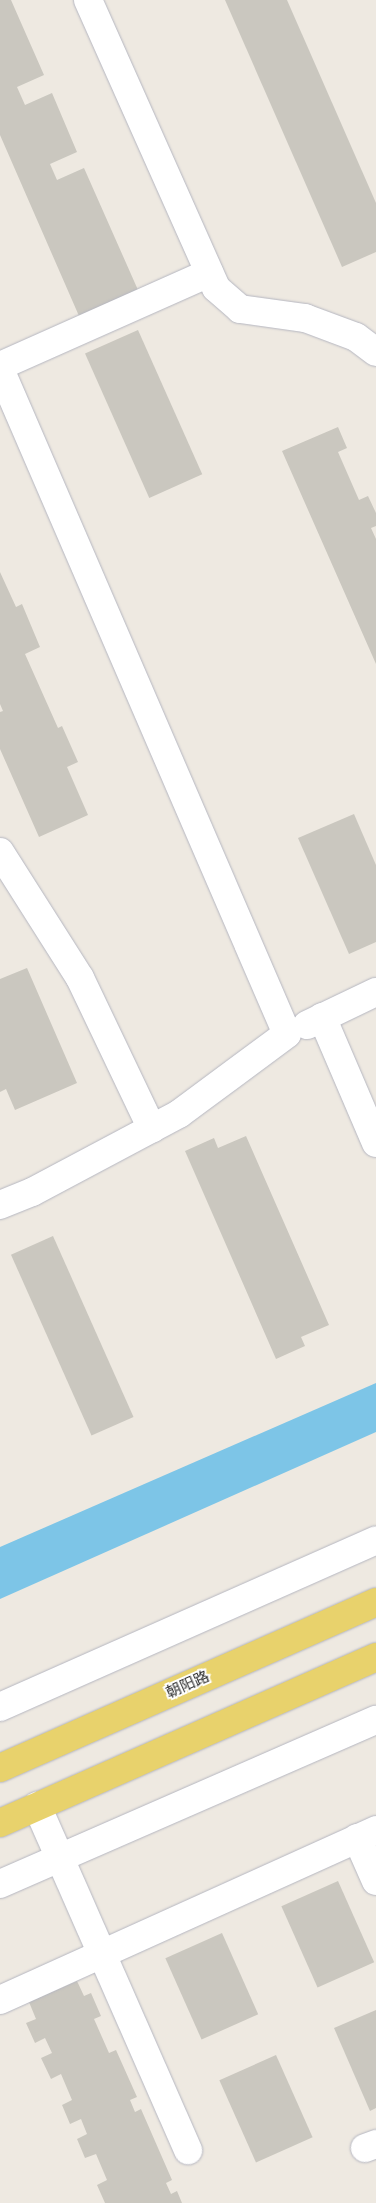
<!DOCTYPE html>
<meta charset="utf-8">
<style>
body{margin:0}
#map{position:relative;width:376px;height:2203px;overflow:hidden;background:#eee9e1;font-family:"Alegreya Sans","Noto Sans SC",sans-serif}
div>[style]{position:absolute}
[style*='--x']{left:calc(var(--x)*1px);top:calc(var(--y)*1px);width:calc(var(--w)*1px);rotate:calc(var(--a)*1deg)}
.water>*{inset:0;background:#7dc5e7}
.building>*{inset:0;background:#cac7bf;transform-origin:0 0}
.roads{filter:drop-shadow(0 0 1px #b5b6c0) drop-shadow(0 0 1px #b5b6c0)}
.minor>*{height:28px;margin:-14px;padding:0 14px;transform-origin:14px;border-radius:14px;background:#fff}
.major>*{height:28px;margin:-14px;padding:0 14px;transform-origin:14px;border-radius:14px;background:#e8d26c}
span{translate:-50% -50%;white-space:nowrap;text-align:center;line-height:1.15;-webkit-text-stroke:4px #fff;paint-order:stroke}
.street-label{font-size:15px;color:#2e2e2e}
</style>
<div id="map">
<div class="water">
<i style="clip-path:polygon(376px 1383px,376px 1432px,0 1599px,0 1547px)"></i>
</div>
<div class="building">
<i style="clip-path:polygon(0 0,11px 0,44px 75px,17px 87px,25px 105px,52px 93px,77px 152px,50px 164px,57px 180px,84px 168px,138px 290px,79px 316px,0 135px)"></i>
<i style="clip-path:polygon(225px 0,287px 0,376px 203px,376px 252px,342px 267px)"></i>
<i style="left:138px;top:330px;width:158px;height:58px;rotate:66deg"></i>
<i style="clip-path:polygon(338px 427px,347px 448px,338px 452px,359px 500px,368px 496px,376px 513px,376px 526px,371px 528px,376px 539px,376px 664px,282px 451px)"></i>
<i style="clip-path:polygon(0 572px,16px 607px,22px 604px,40px 647px,25px 654px,58px 728px,62px 726px,78px 762px,67px 767px,88px 815px,39px 837px,0 749px,0 712px,3px 711px,0 704px)"></i>
<i style="clip-path:polygon(354px 814px,376px 865px,376px 942px,349px 954px,298px 838px)"></i>
<i style="clip-path:polygon(27px 968px,77px 1083px,15px 1110px,6px 1089px,0 1092px,0 979px)"></i>
<i style="clip-path:polygon(246px 1136px,329px 1325px,301px 1337px,305px 1346px,276px 1359px,185px 1151px,214px 1138px,218px 1148px)"></i>
<i style="left:53px;top:1236px;width:198px;height:46px;rotate:66deg"></i>
<i style="left:338px;top:1881px;width:89px;height:62px;rotate:66deg"></i>
<i style="left:222px;top:1933px;width:89px;height:62px;rotate:66deg"></i>
<i style="clip-path:polygon(77px 1981px,84px 1996px,91px 1993px,101px 2016px,94px 2019px,109px 2053px,116px 2050px,137px 2097px,130px 2100px,135px 2112px,141px 2109px,172px 2180px,166px 2183px,171px 2194px,177px 2191px,182px 2203px,105px 2203px,97px 2185px,107px 2180px,96px 2154px,85px 2158px,77px 2139px,87px 2134px,81px 2119px,70px 2124px,62px 2105px,72px 2100px,61px 2074px,51px 2079px,41px 2058px,52px 2053px,45px 2038px,35px 2043px,26px 2023px,36px 2019px,29px 2002px)"></i>
<i style="clip-path:polygon(376px 2010px,376px 2108px,370px 2111px,334px 2028px)"></i>
<i style="left:276px;top:2055px;width:90px;height:62px;rotate:66deg"></i>
</div>
<div class="roads">
<div class="minor">
<i style="--x:88;--y:0;--w:315;--a:66"></i>
<i style="--x:216;--y:288;--w:32;--a:41"></i>
<i style="--x:240;--y:309;--w:66;--a:7.9"></i>
<i style="--x:305;--y:318;--w:54;--a:20.4"></i>
<i style="--x:356;--y:337;--w:25;--a:37"></i>
<i style="--x:0;--y:366;--w:229;--a:-24"></i>
<i style="--x:0;--y:369;--w:724;--a:66.66"></i>
<i style="--x:287;--y:1034;--w:134;--a:143.5"></i>
<i style="--x:179;--y:1114;--w:166;--a:152"></i>
<i style="--x:32;--y:1192;--w:35;--a:158"></i>
<i style="--x:0;--y:852;--w:149;--a:57.6"></i>
<i style="--x:80;--y:978;--w:167;--a:64.5"></i>
<i style="--x:322;--y:1017;--w:137;--a:66.8"></i>
<i style="--x:307;--y:1025;--w:76;--a:-25.6"></i>
<i style="--x:0;--y:1707;--w:411;--a:-23.9"></i>
<i style="--x:37;--y:1806;--w:376;--a:66.3"></i>
<i style="--x:357;--y:1838;--w:47;--a:66.2"></i>
<i style="--x:0;--y:1884;--w:410;--a:-23.6"></i>
<i style="--x:0;--y:2000;--w:413;--a:-24.3"></i>
<i style="--x:365;--y:2148;--w:12;--a:-20"></i>
</div>
<div class="major">
<i style="--x:0;--y:1768;--w:411;--a:-23.8"></i>
<i style="--x:0;--y:1823;--w:411;--a:-23.8"></i>
</div>
</div>
<div class="street-label">
<span style="left:188px;top:1685px;rotate:-24deg">朝阳路</span>
</div>
</div>
